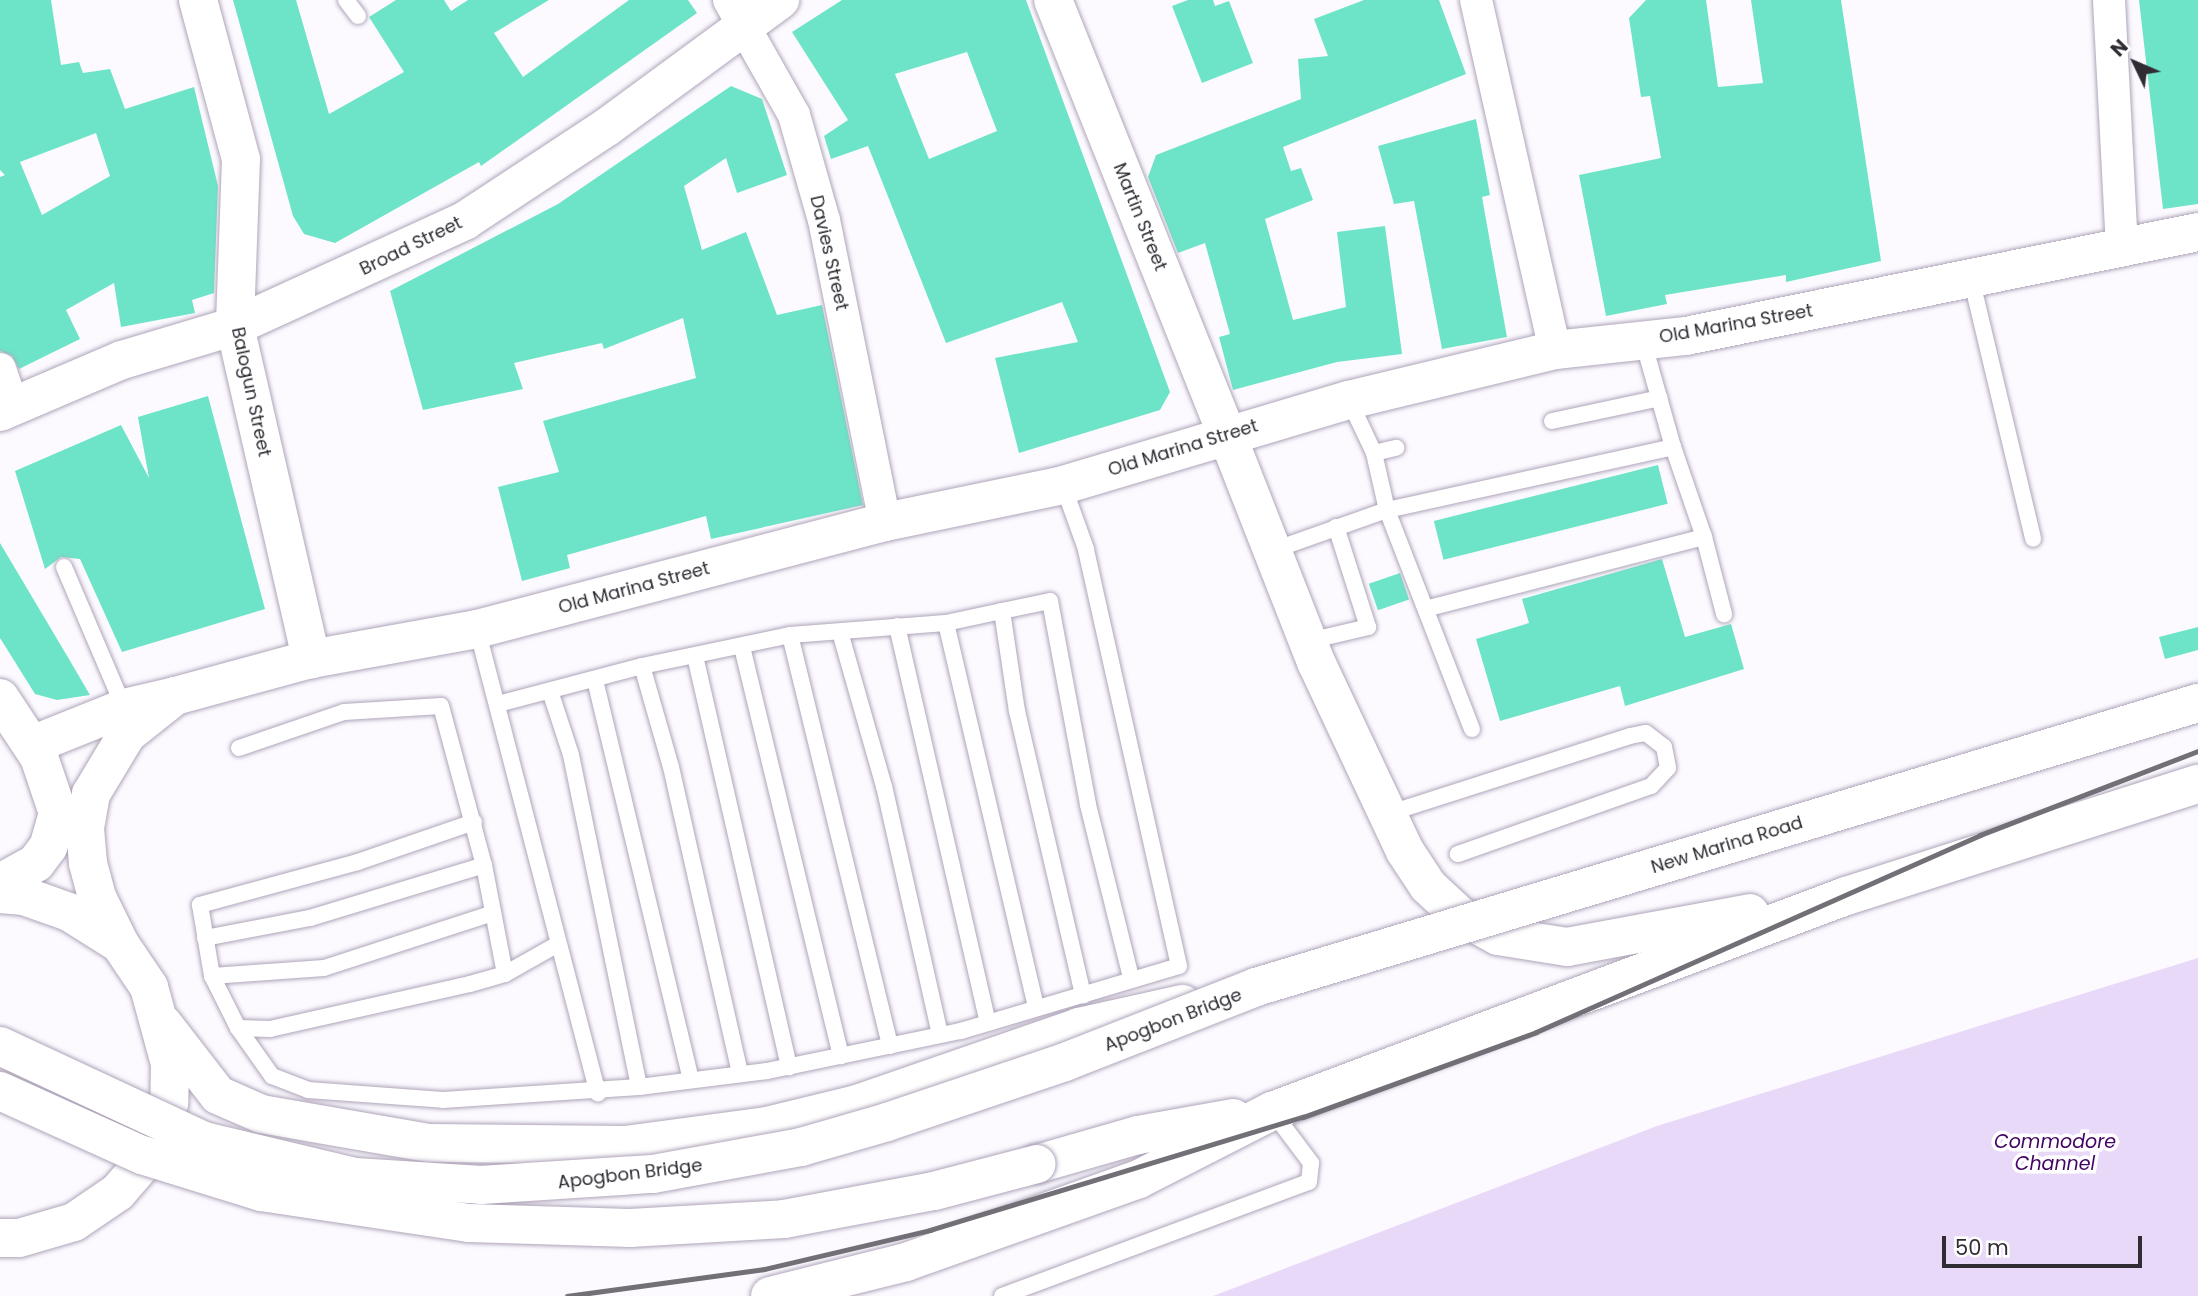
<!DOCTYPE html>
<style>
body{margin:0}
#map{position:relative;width:2198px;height:1296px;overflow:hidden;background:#fcfaff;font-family:Poppins,sans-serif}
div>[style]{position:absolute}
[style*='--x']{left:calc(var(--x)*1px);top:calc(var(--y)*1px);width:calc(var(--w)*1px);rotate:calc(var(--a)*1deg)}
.water>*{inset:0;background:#e9d9f9}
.building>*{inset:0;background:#6de4c8;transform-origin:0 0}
.roads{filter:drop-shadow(0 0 2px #afa4b9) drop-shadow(0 0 2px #afa4b9)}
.lane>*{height:16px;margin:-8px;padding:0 8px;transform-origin:8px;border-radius:8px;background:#fff}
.street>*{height:32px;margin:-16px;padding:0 16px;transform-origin:16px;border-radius:16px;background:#fff}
.secondary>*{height:38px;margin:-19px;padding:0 19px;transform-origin:19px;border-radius:19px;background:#fff}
.primary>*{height:38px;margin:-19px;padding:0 19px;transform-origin:19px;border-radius:19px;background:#fff}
.highway>*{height:38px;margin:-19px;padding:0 19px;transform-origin:19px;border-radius:19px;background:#fff}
.rail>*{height:5px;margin:-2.5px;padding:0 2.5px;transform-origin:2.5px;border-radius:2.5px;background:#736f76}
.bridges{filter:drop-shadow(0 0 2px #afa4b9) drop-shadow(0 0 2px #afa4b9)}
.highway-bridge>*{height:38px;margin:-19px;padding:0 19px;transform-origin:19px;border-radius:19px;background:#fff}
span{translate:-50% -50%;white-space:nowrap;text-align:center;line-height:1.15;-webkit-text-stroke:7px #fff;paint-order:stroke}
.street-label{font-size:18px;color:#302c34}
.water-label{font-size:19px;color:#420563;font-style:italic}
.north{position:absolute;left:2100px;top:28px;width:70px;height:70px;-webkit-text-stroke:5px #fff;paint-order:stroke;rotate:314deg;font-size:19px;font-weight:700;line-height:28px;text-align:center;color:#302c34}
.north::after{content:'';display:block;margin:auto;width:24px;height:32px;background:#302c34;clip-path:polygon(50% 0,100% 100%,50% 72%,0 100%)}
.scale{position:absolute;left:1942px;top:1236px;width:200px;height:32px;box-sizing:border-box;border:4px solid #302c34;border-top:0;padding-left:9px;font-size:21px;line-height:24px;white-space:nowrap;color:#302c34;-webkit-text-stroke:5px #fff;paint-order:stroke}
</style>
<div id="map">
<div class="water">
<i style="clip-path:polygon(2198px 958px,2198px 1296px,1213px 1296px,1657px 1126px)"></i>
</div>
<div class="building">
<i style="clip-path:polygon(evenodd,0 0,51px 0,61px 65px,79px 62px,83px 73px,110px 69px,125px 109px,194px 87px,218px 186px,214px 293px,192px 300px,195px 313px,121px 327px,114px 283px,66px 310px,80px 339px,19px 369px,12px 356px,0 351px,0 177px,5px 175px,0 170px,0 0,96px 133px,110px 176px,42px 215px,20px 162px,96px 133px)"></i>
<i style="clip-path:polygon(233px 0,296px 0,329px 114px,404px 72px,369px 17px,396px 0,444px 0,451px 11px,468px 0,549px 0,494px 33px,523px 77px,629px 0,688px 0,697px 13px,481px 166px,479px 162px,335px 243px,304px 234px,293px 216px)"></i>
<i style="clip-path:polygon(evenodd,842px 0,1026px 0,1170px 392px,1160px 410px,1019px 453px,995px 358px,1078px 342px,1062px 302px,946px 343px,868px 146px,831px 159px,824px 136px,848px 120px,792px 32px,842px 0,967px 52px,997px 131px,929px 159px,895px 74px,967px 52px)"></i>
<i style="clip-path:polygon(1188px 0,1213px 0,1215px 6px,1229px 1px,1253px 63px,1202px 83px,1172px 6px)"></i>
<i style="clip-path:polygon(1364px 0,1439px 0,1466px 74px,1283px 147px,1291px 171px,1301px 168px,1313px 200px,1265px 219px,1293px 320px,1346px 307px,1337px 232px,1385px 226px,1402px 354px,1337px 362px,1233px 390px,1219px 337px,1230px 334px,1205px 243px,1178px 253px,1148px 177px,1156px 155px,1301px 99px,1298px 59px,1328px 56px,1314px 19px)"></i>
<i style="clip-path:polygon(1646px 0,1706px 0,1718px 87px,1763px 83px,1751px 0,1841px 0,1881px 261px,1786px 282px,1786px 275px,1665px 295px,1667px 304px,1606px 316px,1579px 175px,1661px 158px,1650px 96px,1641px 97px,1629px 18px)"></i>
<i style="clip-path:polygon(2139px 0,2198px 0,2198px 204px,2163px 209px)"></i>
<i style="clip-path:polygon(731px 86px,762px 99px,787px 175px,737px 193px,726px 158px,684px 186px,702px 250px,746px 232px,777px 315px,822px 305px,863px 505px,711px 539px,706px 516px,567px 555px,570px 568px,522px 581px,498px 487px,559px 472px,543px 421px,696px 378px,683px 318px,604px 349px,602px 343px,514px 363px,523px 389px,423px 410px,390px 291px,558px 204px)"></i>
<i style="clip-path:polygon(1476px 119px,1490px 195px,1482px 197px,1507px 337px,1442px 349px,1414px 201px,1394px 204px,1378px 146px)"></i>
<i style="clip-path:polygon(208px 396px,265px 609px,122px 652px,80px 559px,61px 557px,45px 569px,15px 471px,121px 425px,149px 478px,138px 417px)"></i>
<i style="left:1658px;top:465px;width:40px;height:231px;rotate:76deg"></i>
<i style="clip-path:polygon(0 543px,66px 654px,90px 695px,57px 700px,35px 694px,0 638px)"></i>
<i style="clip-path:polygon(1662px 559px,1685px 637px,1731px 624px,1744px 669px,1625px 706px,1620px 686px,1500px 721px,1476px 639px,1529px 623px,1522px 599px)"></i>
<i style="left:1400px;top:573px;width:28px;height:33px;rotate:71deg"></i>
<i style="clip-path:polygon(2198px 627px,2198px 650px,2165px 659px,2159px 637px)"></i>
</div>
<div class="roads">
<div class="lane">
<i style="--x:346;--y:0;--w:20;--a:53"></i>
<i style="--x:1971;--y:278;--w:268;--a:76.6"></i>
<i style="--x:1349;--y:400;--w:59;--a:64.7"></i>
<i style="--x:1374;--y:453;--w:58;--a:77.2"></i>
<i style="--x:1387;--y:510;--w:293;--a:-12.4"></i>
<i style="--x:1673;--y:447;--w:110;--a:-105.8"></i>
<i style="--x:1552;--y:421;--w:110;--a:-12"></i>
<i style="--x:1374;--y:453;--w:23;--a:-13"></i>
<i style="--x:1704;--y:537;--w:80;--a:75.4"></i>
<i style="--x:1271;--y:551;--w:123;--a:-19.5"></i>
<i style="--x:1387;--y:510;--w:235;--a:68.8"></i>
<i style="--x:64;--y:567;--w:153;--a:66.9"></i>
<i style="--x:1429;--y:608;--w:284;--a:-14.5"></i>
<i style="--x:1704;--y:537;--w:95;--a:-109"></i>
<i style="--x:1002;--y:611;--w:49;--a:-11.8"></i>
<i style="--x:1050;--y:601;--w:208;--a:79.4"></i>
<i style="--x:1088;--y:805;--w:178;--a:76"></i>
<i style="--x:946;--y:623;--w:395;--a:76.8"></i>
<i style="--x:897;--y:626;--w:407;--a:77.1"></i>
<i style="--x:477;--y:629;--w:480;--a:75.4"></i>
<i style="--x:840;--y:632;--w:160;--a:74.1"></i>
<i style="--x:884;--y:786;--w:255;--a:77.3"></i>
<i style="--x:790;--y:635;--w:423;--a:76.3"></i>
<i style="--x:1309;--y:641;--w:61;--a:-13.3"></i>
<i style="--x:1368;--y:627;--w:105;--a:-107.7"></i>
<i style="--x:742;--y:647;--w:421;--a:76.4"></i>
<i style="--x:695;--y:656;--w:422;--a:77.1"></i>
<i style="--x:642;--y:666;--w:105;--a:74"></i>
<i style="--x:671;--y:767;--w:315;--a:77.3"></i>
<i style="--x:595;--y:680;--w:411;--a:76.5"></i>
<i style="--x:550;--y:691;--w:67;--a:71.8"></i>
<i style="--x:571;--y:755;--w:339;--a:78.4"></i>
<i style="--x:639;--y:1087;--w:129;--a:-7.1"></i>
<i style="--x:767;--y:1071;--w:198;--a:-11.7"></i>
<i style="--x:961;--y:1031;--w:227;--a:-16.6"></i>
<i style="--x:1179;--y:966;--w:427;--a:-102.6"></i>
<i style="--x:1086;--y:549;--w:68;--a:-109.8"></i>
<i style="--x:498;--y:704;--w:149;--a:-14.8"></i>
<i style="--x:642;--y:666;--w:151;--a:-11.8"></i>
<i style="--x:790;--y:635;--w:156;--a:-4.4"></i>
<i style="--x:946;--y:623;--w:57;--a:-12.1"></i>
<i style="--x:1002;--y:611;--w:101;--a:81.5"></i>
<i style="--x:1017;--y:711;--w:292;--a:76.9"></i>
<i style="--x:239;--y:748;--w:111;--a:-18.9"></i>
<i style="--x:344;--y:712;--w:97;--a:-3.5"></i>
<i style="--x:441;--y:706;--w:165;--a:74.9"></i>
<i style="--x:484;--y:865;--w:111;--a:79.1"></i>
<i style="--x:1387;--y:814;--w:255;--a:-17.8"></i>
<i style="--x:1630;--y:736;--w:16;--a:-11"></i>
<i style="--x:1646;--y:733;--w:23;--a:38"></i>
<i style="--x:1664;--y:747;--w:21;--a:79"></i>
<i style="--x:1668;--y:768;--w:25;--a:133"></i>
<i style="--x:1651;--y:786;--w:205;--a:160.6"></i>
<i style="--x:474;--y:822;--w:123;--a:161"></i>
<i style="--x:358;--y:862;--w:164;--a:164.8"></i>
<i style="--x:200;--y:905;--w:72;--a:80.4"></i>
<i style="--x:212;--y:976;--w:58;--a:63.4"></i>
<i style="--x:238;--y:1028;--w:59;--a:54.7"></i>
<i style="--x:272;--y:1076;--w:39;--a:21"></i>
<i style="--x:308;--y:1090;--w:135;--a:4.2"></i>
<i style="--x:443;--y:1100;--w:196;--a:-3.8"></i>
<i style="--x:205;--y:938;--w:107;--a:-10.8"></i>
<i style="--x:310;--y:918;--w:182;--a:-16.9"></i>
<i style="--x:212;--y:976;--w:112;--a:-4.1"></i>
<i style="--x:324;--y:968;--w:178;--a:-18"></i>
<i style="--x:238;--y:1028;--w:32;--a:2"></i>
<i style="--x:270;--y:1029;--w:205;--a:-12.7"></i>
<i style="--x:470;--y:984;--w:36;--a:-16"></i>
<i style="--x:505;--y:974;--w:61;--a:-29.5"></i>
<i style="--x:1002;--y:1296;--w:327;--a:-20.4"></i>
<i style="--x:1309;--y:1182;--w:19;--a:-84"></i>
<i style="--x:1311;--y:1163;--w:65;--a:-126.9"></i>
</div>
<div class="street">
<i style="--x:729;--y:0;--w:132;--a:60.5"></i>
<i style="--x:794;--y:115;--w:109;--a:74.1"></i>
<i style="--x:824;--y:220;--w:308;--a:78.6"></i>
<i style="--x:1476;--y:0;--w:359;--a:77.3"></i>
<i style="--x:2109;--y:0;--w:245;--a:87"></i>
<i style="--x:0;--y:369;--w:39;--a:71"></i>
</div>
<div class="secondary">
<i style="--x:198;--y:0;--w:165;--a:74.9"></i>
<i style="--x:241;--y:159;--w:167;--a:92.1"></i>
<i style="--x:235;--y:326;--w:342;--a:77.1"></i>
<i style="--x:1053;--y:0;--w:469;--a:68.2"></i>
<i style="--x:0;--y:698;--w:71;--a:56.5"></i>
<i style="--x:39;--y:757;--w:59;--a:71.3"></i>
<i style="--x:58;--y:813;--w:35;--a:106"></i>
<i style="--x:48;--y:847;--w:20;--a:127"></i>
<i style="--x:36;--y:863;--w:41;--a:150.9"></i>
<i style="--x:32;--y:745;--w:99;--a:-21.9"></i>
<i style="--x:124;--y:708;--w:52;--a:-13.2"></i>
</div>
<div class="primary">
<i style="--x:0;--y:412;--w:133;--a:-23.1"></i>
<i style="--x:122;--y:360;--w:118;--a:-16.7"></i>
<i style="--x:235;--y:326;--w:254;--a:-24.6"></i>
<i style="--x:466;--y:220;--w:169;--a:-33.4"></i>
<i style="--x:607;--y:127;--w:215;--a:-36.3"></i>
<i style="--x:0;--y:894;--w:24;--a:5"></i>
<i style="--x:24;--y:896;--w:48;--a:19.6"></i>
<i style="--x:69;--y:912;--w:60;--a:32.1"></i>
<i style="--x:120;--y:944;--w:52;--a:56"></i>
<i style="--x:149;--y:987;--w:80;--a:74.7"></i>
<i style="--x:170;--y:1064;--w:39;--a:91"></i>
<i style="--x:169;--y:1103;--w:47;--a:106.1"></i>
<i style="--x:156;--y:1148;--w:58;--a:130.8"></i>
<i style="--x:118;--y:1192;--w:53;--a:145.7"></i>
<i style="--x:74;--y:1222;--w:57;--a:163.8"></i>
<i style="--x:19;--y:1238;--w:19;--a:180"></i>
<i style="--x:120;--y:944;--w:52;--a:-116.1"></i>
<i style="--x:97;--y:897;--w:35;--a:-105"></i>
<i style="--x:88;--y:863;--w:35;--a:-95"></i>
<i style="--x:85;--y:828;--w:35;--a:-80"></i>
<i style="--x:91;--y:794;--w:70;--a:-59"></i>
<i style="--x:127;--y:734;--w:61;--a:-38.4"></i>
<i style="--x:175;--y:696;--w:141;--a:-15.2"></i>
<i style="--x:311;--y:659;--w:169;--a:-10.2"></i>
<i style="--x:477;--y:629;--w:422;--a:-14.7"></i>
<i style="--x:885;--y:522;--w:182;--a:-11.7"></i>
<i style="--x:1063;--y:485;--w:298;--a:-16.6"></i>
<i style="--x:1349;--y:400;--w:212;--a:-13.6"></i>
<i style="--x:1555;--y:350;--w:132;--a:-6.1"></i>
<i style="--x:1686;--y:336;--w:522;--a:-11.48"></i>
</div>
<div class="highway">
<i style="--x:1227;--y:435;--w:244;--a:68.6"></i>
<i style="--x:1316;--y:662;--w:209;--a:64.8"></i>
<i style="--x:1405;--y:851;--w:42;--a:56.7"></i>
<i style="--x:1428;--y:886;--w:42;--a:43.1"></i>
<i style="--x:1459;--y:915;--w:44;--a:28.3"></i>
<i style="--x:1498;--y:936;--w:70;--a:9.1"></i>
<i style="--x:1567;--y:947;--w:186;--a:-10.5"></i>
<i style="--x:163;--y:1024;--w:90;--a:52.2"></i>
<i style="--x:218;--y:1095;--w:47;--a:23.8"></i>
<i style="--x:261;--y:1114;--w:170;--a:9.8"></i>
<i style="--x:429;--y:1143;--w:196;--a:0.6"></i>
<i style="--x:625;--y:1145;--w:143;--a:-7.6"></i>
<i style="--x:767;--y:1126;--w:93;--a:-13.7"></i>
<i style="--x:857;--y:1104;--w:235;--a:-19.1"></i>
<i style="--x:1079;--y:1027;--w:106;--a:-12.6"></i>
<i style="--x:1037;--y:1164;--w:105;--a:-16"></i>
<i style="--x:1138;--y:1135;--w:97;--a:-10.1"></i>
<i style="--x:770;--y:1296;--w:140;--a:-14"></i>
<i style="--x:906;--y:1262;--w:247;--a:-19.6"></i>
<i style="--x:1139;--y:1179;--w:149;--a:-27.1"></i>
<i style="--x:1272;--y:1111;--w:613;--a:-20.53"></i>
<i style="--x:1846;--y:896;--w:369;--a:-17.7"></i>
</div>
</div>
<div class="rail">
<i style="--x:567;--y:1296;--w:199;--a:-7.8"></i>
<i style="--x:764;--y:1269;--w:171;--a:-13.2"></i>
<i style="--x:930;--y:1230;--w:390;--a:-16.9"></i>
<i style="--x:1303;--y:1117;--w:248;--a:-20"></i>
<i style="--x:1536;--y:1032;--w:486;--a:-23.9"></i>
<i style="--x:1980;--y:835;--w:234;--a:-21.1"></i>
</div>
<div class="bridges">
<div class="highway-bridge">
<i style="--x:0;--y:1046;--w:225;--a:25"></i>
<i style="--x:204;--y:1141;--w:155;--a:13.4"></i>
<i style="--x:355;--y:1177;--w:126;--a:3.6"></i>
<i style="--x:481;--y:1185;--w:172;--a:-3.7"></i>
<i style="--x:653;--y:1174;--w:150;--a:-10.3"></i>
<i style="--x:801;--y:1147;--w:90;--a:-16.2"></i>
<i style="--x:887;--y:1122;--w:188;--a:-18.6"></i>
<i style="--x:1065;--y:1062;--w:205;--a:-21.4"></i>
<i style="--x:1256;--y:987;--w:984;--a:-16.78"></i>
<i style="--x:0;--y:1091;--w:156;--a:24.3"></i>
<i style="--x:142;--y:1155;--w:125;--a:17.3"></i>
<i style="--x:261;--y:1192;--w:210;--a:8.5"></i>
<i style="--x:469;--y:1223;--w:161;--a:1.8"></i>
<i style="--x:630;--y:1228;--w:154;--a:-3.3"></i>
<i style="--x:784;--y:1219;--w:153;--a:-10.6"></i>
<i style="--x:934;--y:1191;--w:106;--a:-14.7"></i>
</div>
</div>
<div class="street-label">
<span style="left:1140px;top:217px;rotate:68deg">Martin Street</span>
<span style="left:411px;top:246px;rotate:-26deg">Broad Street</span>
<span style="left:829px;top:253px;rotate:77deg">Davies Street</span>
<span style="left:1736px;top:324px;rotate:-10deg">Old Marina Street</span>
<span style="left:251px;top:392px;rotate:78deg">Balogun Street</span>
<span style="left:1183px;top:448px;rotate:-17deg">Old Marina Street</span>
<span style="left:634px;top:588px;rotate:-15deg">Old Marina Street</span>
<span style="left:1727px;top:845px;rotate:-17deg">New Marina Road</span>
<span style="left:1173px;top:1020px;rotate:-21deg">Apogbon Bridge</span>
<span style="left:630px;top:1174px;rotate:-7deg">Apogbon Bridge</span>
</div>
<div class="water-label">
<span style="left:2055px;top:1153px">Commodore<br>Channel</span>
</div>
<div class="north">N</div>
<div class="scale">50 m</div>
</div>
